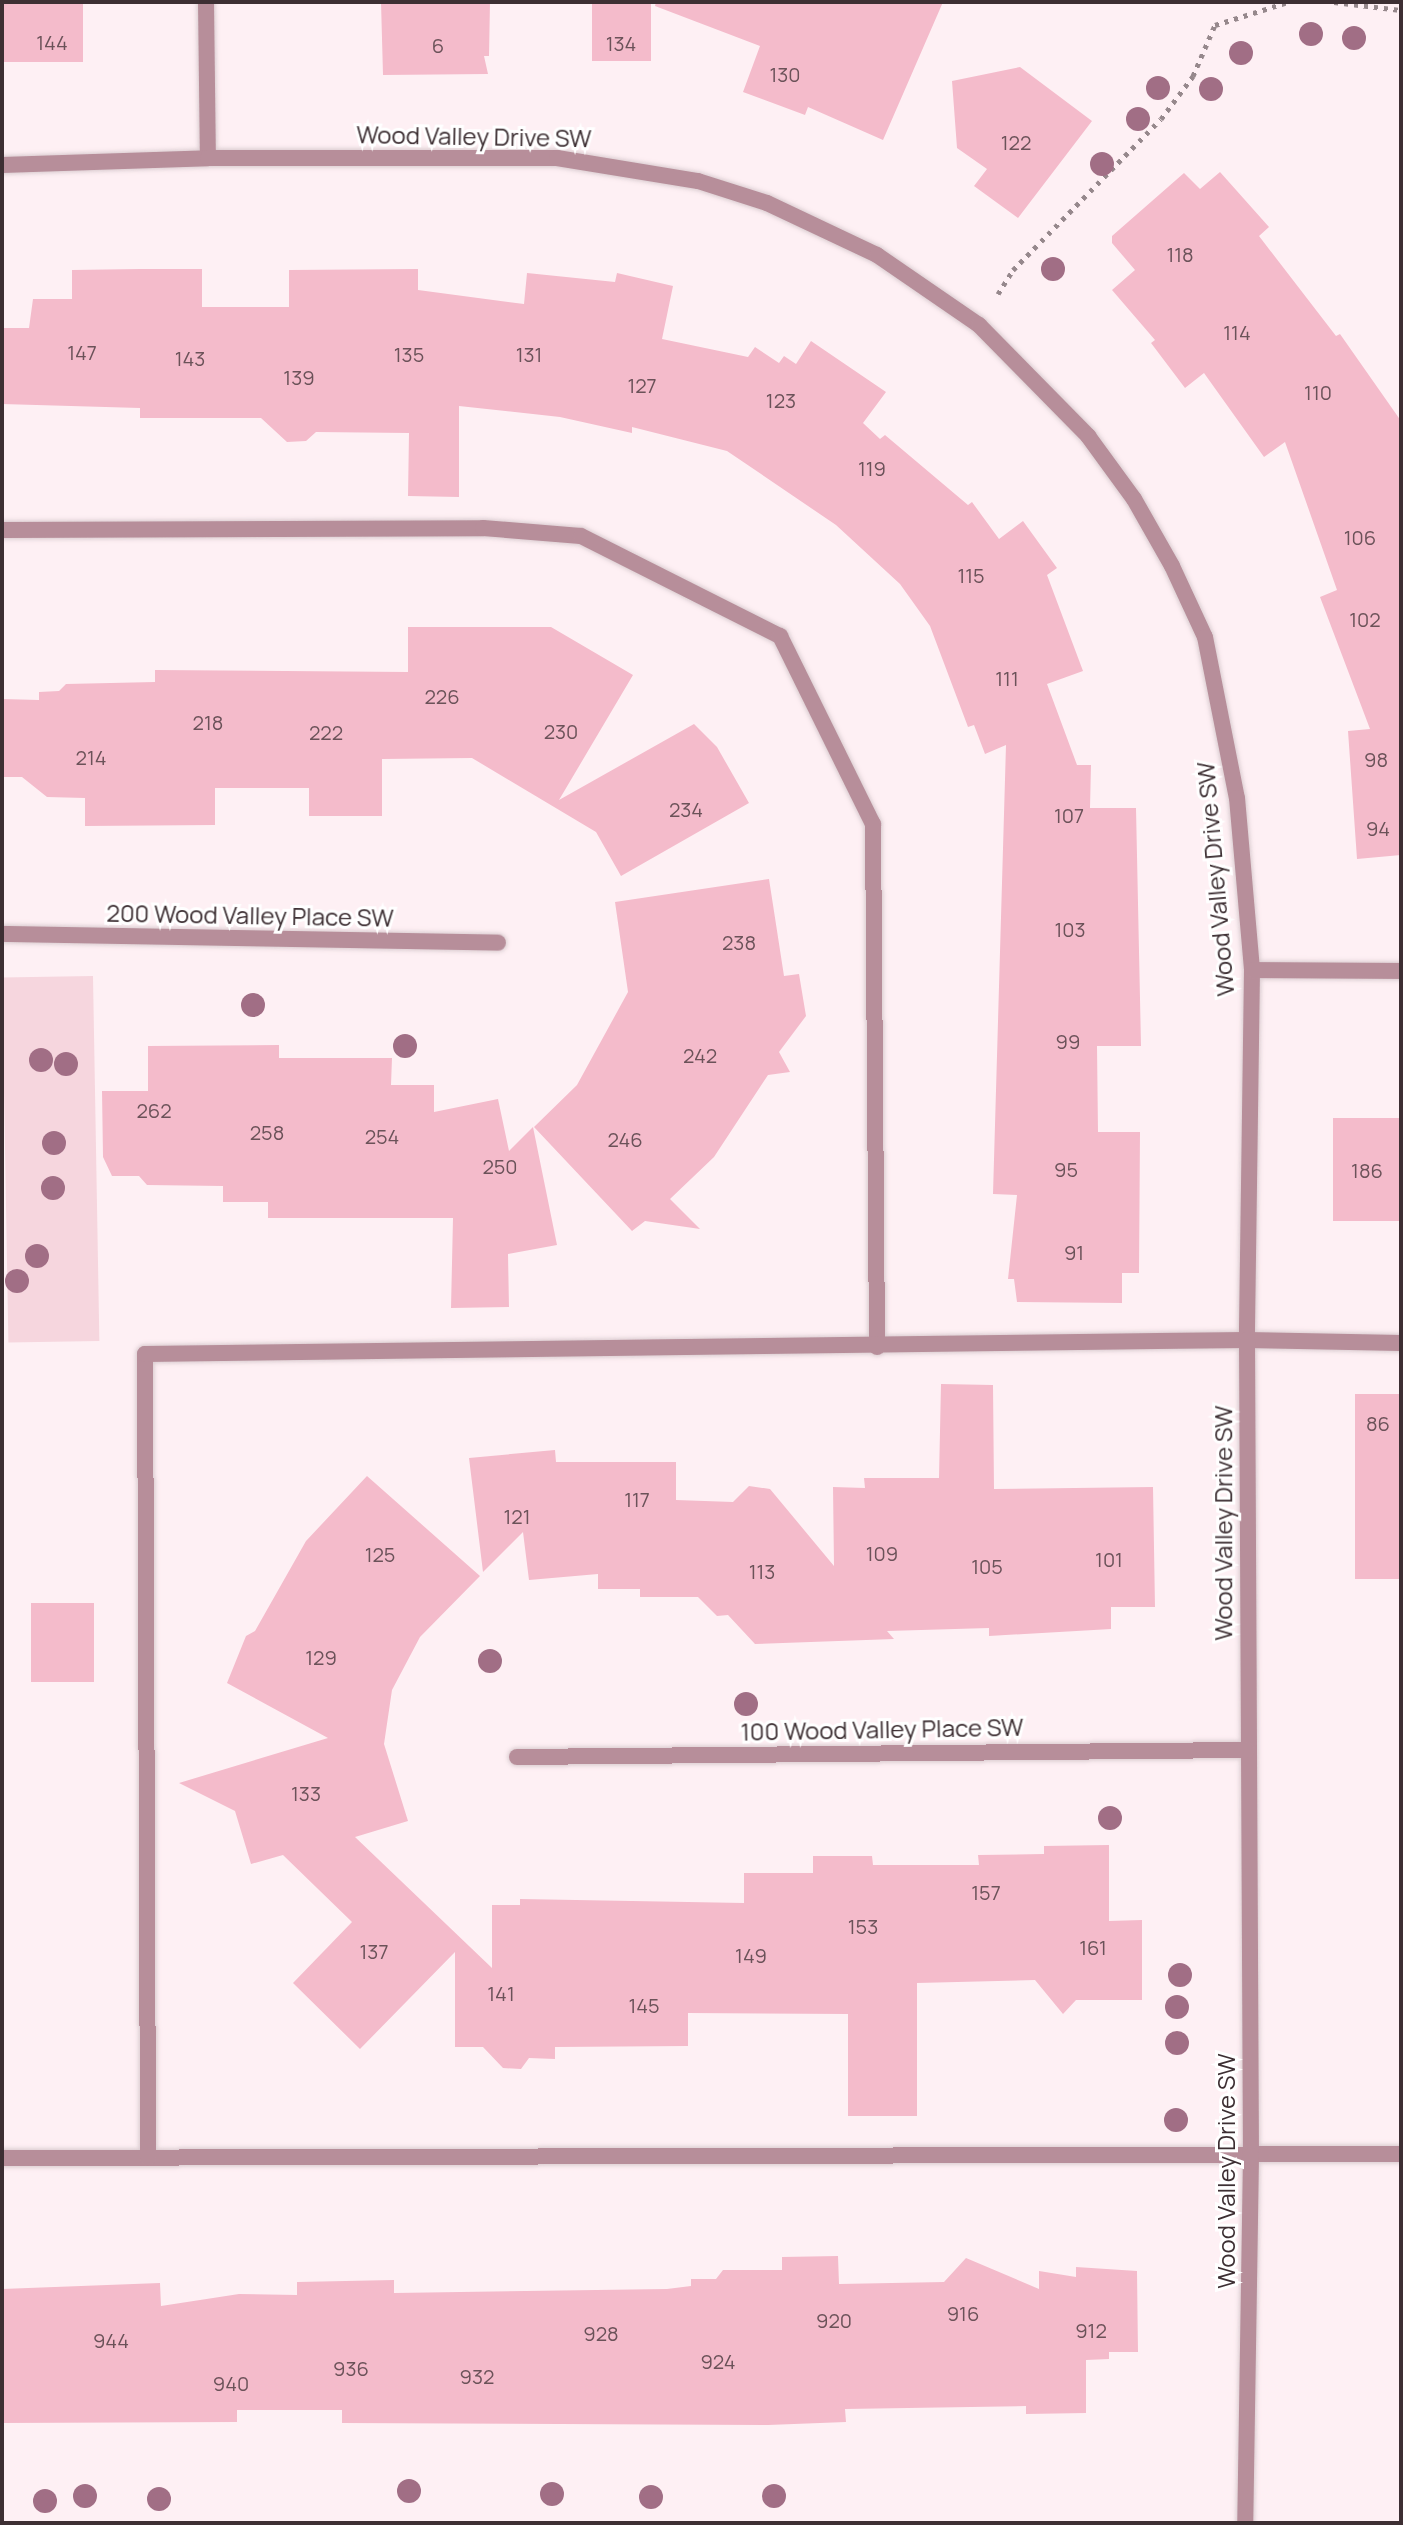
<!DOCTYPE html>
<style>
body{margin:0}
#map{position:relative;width:1403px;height:2525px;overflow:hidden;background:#fef0f4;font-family:Manrope,sans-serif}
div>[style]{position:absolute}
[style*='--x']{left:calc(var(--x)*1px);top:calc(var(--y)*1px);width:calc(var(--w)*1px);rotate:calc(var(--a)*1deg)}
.green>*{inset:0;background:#f6d6de;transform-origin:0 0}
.building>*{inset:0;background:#f4bbcb;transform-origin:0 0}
.path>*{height:5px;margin-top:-2.5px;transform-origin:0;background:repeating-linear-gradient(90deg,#96888c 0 4px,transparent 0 10px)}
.roads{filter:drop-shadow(0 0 2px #dbcdd1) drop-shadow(0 0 2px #dbcdd1)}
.lane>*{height:16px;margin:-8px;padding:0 8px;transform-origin:8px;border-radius:8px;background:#b78e9a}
.street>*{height:16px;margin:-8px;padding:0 8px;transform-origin:8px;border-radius:8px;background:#b78e9a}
.trees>*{width:24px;height:24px;margin:-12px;border-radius:50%;background:#a16e85}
span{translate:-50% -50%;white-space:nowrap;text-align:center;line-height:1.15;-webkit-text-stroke:6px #fff;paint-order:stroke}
.number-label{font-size:20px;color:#6b5259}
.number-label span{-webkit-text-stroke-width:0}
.street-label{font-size:24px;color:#3d2f33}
.frame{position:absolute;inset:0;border:4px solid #3d2f33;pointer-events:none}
</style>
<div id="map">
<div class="green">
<i style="left:93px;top:976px;width:365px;height:91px;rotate:89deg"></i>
</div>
<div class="building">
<i style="left:2px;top:2px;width:81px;height:60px"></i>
<i style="clip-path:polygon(381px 2px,490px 2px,489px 56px,484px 56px,488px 74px,383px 75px)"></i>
<i style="left:592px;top:2px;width:59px;height:59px"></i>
<i style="clip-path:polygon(656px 2px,943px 2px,883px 140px,808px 107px,805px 115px,743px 92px,760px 46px,655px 6px)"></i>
<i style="clip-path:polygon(1020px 67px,1092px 121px,1018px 218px,974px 186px,987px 169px,957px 148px,952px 81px)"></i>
<i style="clip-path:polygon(1220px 172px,1269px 227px,1259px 236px,1336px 336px,1340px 334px,1401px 421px,1401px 855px,1357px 859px,1348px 731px,1370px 729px,1320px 597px,1337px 590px,1285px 442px,1264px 457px,1204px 373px,1185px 388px,1151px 343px,1155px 340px,1112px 290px,1135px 270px,1112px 243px,1112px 236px,1184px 173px,1200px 189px)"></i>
<i style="clip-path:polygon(140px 269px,202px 269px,202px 307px,289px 307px,289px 270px,418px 269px,418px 290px,524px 304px,527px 273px,615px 282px,617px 273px,673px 286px,662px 339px,748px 357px,755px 347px,779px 363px,784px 356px,796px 364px,811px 341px,886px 392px,863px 423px,880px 439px,885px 435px,968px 505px,972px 502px,999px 539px,1023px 521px,1057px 568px,1047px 575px,1083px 671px,1047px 684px,1077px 765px,1091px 765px,1090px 808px,1136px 808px,1141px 1046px,1097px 1046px,1098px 1132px,1140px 1132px,1139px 1273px,1122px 1273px,1122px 1303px,1017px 1302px,1014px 1279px,1008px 1279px,1017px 1195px,993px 1194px,1006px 745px,985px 754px,974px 725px,968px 727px,930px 626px,900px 584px,836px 525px,727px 451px,632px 427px,632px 433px,560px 417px,459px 406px,459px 497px,408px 496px,409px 433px,316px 432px,306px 441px,287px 442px,261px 418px,140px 418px,140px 408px,2px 404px,2px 328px,29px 328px,33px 299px,72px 299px,72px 270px)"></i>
<i style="clip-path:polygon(408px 627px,551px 627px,633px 675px,559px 800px,694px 724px,717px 747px,749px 803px,621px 876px,596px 832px,472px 758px,382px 759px,382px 816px,309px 816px,309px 788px,215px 788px,215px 825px,85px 826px,85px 798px,47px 797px,22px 777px,2px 777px,2px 699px,39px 700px,39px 692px,59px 691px,66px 684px,155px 682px,155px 670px,408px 672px)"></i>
<i style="clip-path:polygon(769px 879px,784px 976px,799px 974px,806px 1016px,779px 1052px,790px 1072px,768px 1075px,714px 1157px,670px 1199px,700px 1229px,645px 1221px,632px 1231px,534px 1127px,577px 1085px,628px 992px,615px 902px)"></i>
<i style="clip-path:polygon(279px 1045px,279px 1058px,392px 1058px,391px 1085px,434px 1085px,434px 1112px,498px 1099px,509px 1151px,533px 1127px,557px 1245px,508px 1254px,509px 1307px,451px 1308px,453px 1218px,268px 1218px,268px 1202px,223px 1202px,223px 1186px,147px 1185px,139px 1176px,112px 1176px,103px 1157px,102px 1091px,148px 1091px,148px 1046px)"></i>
<i style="left:1333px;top:1118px;width:68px;height:103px"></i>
<i style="clip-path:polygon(941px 1384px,993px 1385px,994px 1489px,1153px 1487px,1155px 1607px,1111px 1607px,1111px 1629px,989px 1636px,989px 1628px,887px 1631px,894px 1639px,755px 1644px,728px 1615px,717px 1616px,698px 1597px,640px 1597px,640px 1589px,598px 1589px,598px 1574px,529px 1580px,523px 1532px,483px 1572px,469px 1458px,555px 1450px,556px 1462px,676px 1462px,676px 1500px,733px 1502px,749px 1486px,770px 1489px,834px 1566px,833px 1487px,865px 1488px,864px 1478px,939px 1478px)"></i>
<i style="left:1355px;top:1394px;width:46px;height:185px"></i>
<i style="clip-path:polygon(367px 1476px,480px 1576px,420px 1637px,392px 1690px,384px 1744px,408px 1821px,355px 1837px,492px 1968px,492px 1905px,520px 1905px,520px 1899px,744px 1903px,744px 1873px,813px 1873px,813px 1856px,872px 1856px,873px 1865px,979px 1865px,978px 1855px,1044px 1854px,1044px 1846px,1109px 1845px,1109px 1921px,1142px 1920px,1142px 2000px,1076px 2000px,1063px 2014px,1035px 1980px,917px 1983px,917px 2116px,848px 2116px,848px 2014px,688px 2013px,688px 2046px,555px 2047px,555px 2059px,529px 2058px,521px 2069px,503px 2068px,483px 2047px,455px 2047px,455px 1952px,360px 2049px,293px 1983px,352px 1922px,283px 1855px,251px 1864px,235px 1811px,179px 1783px,328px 1738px,227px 1683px,246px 1636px,255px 1631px,306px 1541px)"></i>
<i style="left:31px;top:1603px;width:63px;height:79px"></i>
<i style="clip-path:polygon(838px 2256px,839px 2284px,944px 2282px,966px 2258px,1039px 2289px,1039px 2271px,1076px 2277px,1076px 2267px,1137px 2271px,1138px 2352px,1109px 2352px,1109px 2359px,1086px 2360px,1086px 2413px,1026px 2414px,1026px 2406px,845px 2409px,846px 2422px,768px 2425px,342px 2423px,342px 2410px,237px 2410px,237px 2422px,2px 2423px,2px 2289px,160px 2283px,161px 2306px,239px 2294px,297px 2295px,297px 2282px,394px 2280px,394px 2293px,667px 2289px,691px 2286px,691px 2279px,716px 2279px,723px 2270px,782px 2270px,782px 2257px)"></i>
</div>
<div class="path">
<i style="--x:1334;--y:2;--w:67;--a:6.8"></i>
<i style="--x:998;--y:294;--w:28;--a:-58"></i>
<i style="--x:1013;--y:270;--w:211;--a:-45.6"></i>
<i style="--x:1161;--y:119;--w:54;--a:-53.3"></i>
<i style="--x:1193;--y:76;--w:56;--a:-66.7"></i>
<i style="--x:1215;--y:25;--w:77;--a:-17.5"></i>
</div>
<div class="roads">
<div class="lane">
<i style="--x:2;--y:530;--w:481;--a:-0.2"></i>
<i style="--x:483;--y:528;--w:98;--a:4.7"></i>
<i style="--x:581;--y:536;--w:223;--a:26.7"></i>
<i style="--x:780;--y:636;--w:210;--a:63.7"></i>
<i style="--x:873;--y:824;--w:523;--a:89.56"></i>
<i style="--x:2;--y:2158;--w:1399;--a:-0.16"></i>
<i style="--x:148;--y:2158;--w:804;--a:-90.21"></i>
<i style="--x:145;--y:1354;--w:1102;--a:-0.73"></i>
<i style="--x:1247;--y:1340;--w:154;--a:1.1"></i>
</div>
<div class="street">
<i style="--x:206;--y:2;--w:156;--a:89.3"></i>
<i style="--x:2;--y:165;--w:206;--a:-1.9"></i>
<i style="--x:208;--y:158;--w:349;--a:0"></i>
<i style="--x:557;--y:158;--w:143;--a:9.3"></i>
<i style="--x:698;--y:181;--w:72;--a:17.7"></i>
<i style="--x:767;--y:203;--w:122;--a:25.3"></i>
<i style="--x:877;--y:255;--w:124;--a:34.5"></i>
<i style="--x:979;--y:325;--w:156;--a:45.5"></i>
<i style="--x:1088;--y:436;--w:78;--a:53.9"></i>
<i style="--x:1134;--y:499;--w:77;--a:60.4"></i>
<i style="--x:1172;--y:566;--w:78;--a:65.1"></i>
<i style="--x:1205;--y:637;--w:164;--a:78.8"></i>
<i style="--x:1237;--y:798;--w:173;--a:85"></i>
<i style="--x:1252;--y:970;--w:370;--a:90.8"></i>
<i style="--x:1247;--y:1340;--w:816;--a:89.72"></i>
<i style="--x:1251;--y:2156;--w:367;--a:90.9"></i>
<i style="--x:2;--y:934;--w:496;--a:1"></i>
<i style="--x:1252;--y:970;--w:149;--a:0.4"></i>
<i style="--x:517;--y:1757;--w:730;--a:-0.55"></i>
</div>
</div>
<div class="trees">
<i style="left:1311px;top:34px"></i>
<i style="left:1354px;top:38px"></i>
<i style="left:1241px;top:53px"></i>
<i style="left:1158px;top:88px"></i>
<i style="left:1211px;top:89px"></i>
<i style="left:1138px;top:119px"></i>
<i style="left:1102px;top:164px"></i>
<i style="left:1053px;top:269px"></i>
<i style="left:253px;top:1005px"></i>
<i style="left:405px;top:1046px"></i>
<i style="left:41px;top:1060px"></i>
<i style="left:66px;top:1064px"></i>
<i style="left:54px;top:1143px"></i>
<i style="left:53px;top:1188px"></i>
<i style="left:37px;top:1256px"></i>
<i style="left:17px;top:1281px"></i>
<i style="left:490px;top:1661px"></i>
<i style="left:746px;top:1704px"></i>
<i style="left:1110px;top:1818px"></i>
<i style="left:1180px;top:1975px"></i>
<i style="left:1177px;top:2007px"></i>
<i style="left:1177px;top:2043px"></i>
<i style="left:1176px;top:2120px"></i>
<i style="left:409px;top:2491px"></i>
<i style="left:552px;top:2494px"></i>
<i style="left:85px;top:2496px"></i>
<i style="left:774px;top:2496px"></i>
<i style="left:651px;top:2497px"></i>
<i style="left:159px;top:2499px"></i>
<i style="left:45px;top:2501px"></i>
</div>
<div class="number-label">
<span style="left:52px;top:42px">144</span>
<span style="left:621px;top:43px">134</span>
<span style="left:438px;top:45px">6</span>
<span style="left:785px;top:74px">130</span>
<span style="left:1016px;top:142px">122</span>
<span style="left:1180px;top:254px">118</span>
<span style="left:1237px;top:332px">114</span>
<span style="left:82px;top:352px">147</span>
<span style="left:409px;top:354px">135</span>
<span style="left:529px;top:354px">131</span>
<span style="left:190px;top:358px">143</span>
<span style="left:299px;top:377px">139</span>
<span style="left:642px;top:385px">127</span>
<span style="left:1318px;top:392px">110</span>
<span style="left:781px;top:400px">123</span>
<span style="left:872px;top:468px">119</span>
<span style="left:1360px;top:537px">106</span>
<span style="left:971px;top:575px">115</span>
<span style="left:1365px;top:619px">102</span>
<span style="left:1007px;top:678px">111</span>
<span style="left:442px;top:696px">226</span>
<span style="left:208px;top:722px">218</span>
<span style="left:561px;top:731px">230</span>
<span style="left:326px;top:732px">222</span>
<span style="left:91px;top:757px">214</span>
<span style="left:1376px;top:759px">98</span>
<span style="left:686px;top:809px">234</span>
<span style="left:1069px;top:815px">107</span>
<span style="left:1378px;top:828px">94</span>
<span style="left:1070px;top:929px">103</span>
<span style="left:739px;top:942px">238</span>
<span style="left:1068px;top:1041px">99</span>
<span style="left:700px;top:1055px">242</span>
<span style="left:154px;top:1110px">262</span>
<span style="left:267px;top:1132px">258</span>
<span style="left:382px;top:1136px">254</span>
<span style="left:625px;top:1139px">246</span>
<span style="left:500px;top:1166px">250</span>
<span style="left:1066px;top:1169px">95</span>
<span style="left:1367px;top:1170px">186</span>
<span style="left:1074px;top:1252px">91</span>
<span style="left:1378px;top:1423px">86</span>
<span style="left:637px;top:1499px">117</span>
<span style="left:517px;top:1516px">121</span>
<span style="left:882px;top:1553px">109</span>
<span style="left:380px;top:1554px">125</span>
<span style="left:1109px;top:1559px">101</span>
<span style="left:987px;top:1566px">105</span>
<span style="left:762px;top:1571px">113</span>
<span style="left:321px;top:1657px">129</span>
<span style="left:306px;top:1793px">133</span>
<span style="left:986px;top:1892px">157</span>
<span style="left:863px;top:1926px">153</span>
<span style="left:1093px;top:1947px">161</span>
<span style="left:374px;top:1951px">137</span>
<span style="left:751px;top:1955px">149</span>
<span style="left:501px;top:1993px">141</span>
<span style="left:644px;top:2005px">145</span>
<span style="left:963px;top:2313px">916</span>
<span style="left:834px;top:2320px">920</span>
<span style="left:1091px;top:2330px">912</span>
<span style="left:601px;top:2333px">928</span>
<span style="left:111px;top:2340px">944</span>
<span style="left:718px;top:2361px">924</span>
<span style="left:351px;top:2368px">936</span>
<span style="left:477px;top:2376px">932</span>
<span style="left:231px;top:2383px">940</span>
</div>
<div class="street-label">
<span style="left:474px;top:136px;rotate:1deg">Wood Valley Drive SW</span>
<span style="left:1215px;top:879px;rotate:-95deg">Wood Valley Drive SW</span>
<span style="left:250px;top:915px;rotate:1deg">200 Wood Valley Place SW</span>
<span style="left:1223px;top:1523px;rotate:-90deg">Wood Valley Drive SW</span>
<span style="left:882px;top:1729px;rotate:-1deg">100 Wood Valley Place SW</span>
<span style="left:1226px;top:2171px;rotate:-90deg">Wood Valley Drive SW</span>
</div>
<div class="frame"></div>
</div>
